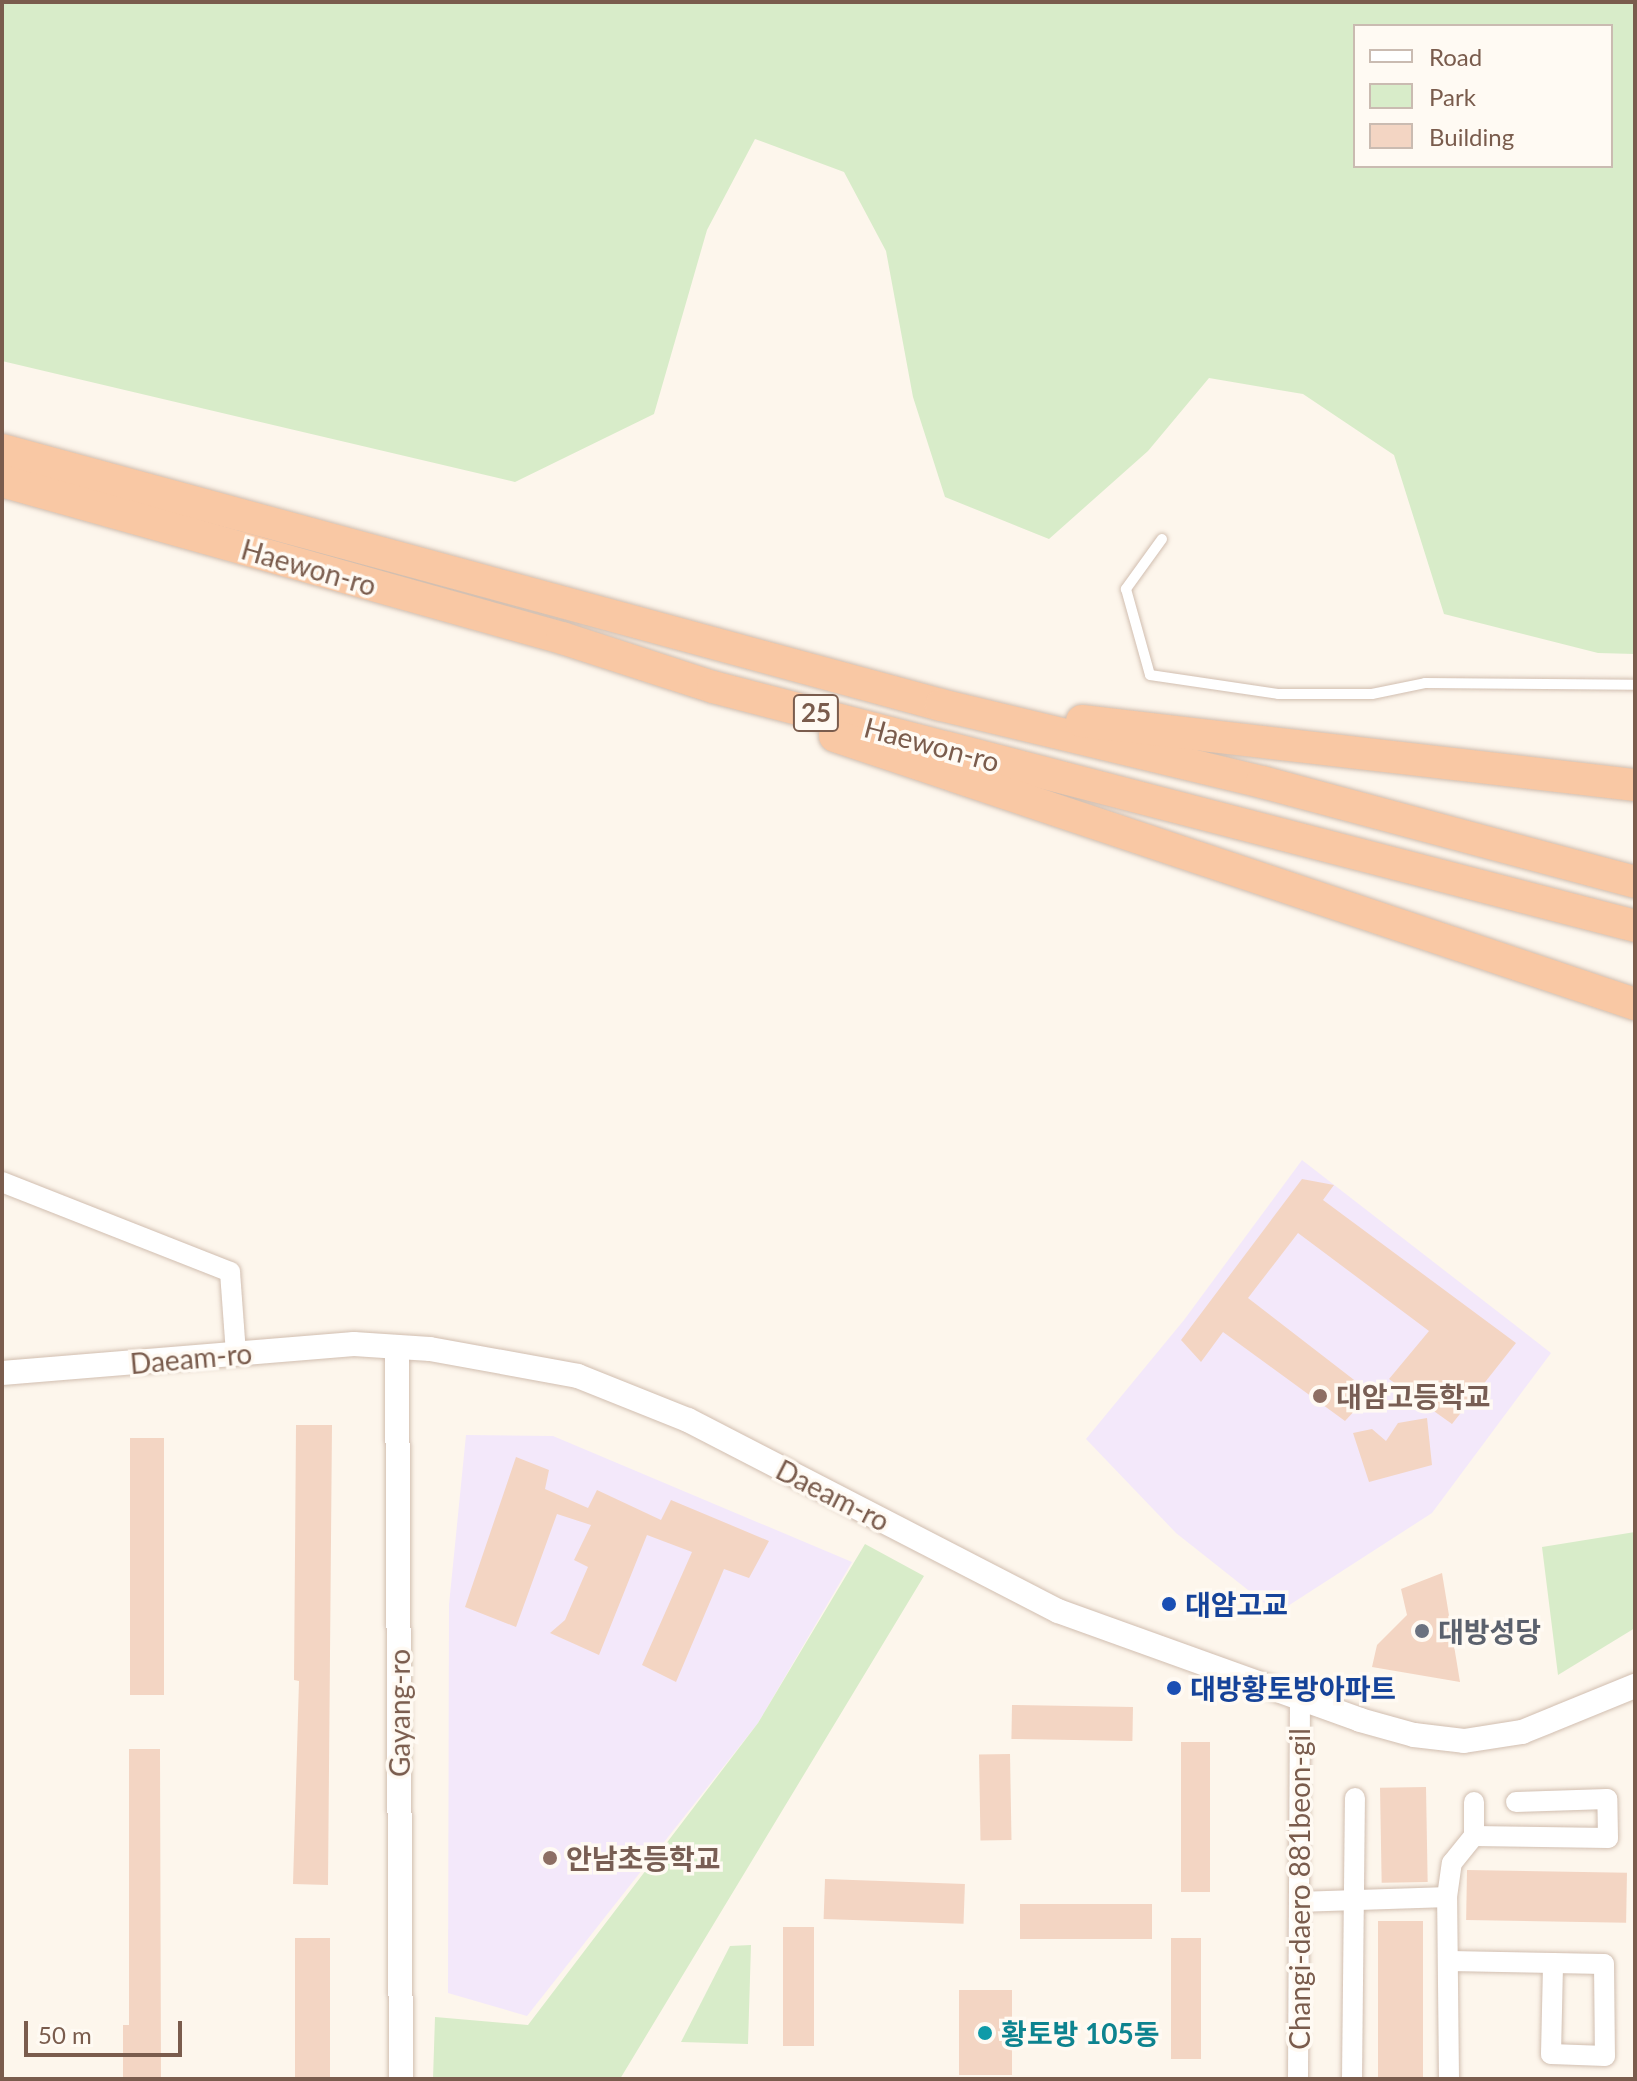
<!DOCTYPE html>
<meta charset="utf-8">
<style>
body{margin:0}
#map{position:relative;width:1637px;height:2081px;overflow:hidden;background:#fdf6ec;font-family:Lato,"Noto Sans KR",sans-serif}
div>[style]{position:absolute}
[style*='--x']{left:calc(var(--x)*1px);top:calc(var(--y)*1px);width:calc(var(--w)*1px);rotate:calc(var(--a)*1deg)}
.education>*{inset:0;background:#f3e8fa}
.green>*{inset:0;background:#d8ecc9}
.building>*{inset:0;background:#f3d5c3;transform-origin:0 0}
.roads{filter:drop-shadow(0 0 2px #d1beb0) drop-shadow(0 0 2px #d1beb0)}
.service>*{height:10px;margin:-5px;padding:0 5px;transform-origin:5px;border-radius:5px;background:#fff}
.minor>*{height:20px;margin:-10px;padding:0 10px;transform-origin:10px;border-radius:10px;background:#fff}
.tertiary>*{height:24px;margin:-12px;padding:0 12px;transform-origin:12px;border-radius:12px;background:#fff}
.trunk>*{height:32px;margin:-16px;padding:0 16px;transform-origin:16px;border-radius:16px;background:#f9c8a4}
.dots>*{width:22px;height:22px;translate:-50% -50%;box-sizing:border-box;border:4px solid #fffaf3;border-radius:50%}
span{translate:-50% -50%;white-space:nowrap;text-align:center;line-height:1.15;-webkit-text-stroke:7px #fffaf3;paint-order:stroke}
.shield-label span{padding:2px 6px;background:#fffaf3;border:2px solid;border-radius:6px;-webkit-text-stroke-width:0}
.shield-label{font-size:26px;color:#7a5c4d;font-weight:700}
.street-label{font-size:28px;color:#7a5c4d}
.education-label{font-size:28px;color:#785e54;font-weight:700}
.left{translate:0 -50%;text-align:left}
.transit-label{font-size:28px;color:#164399;font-weight:700}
.worship-label{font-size:28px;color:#5b616d;font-weight:700}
.culture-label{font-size:28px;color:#0d838f;font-weight:700}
.frame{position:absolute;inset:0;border:4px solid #7a5c4d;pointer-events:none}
.legend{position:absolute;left:1353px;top:24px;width:260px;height:144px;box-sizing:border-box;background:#fffaf3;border:2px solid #cabbb1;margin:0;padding:10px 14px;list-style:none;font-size:24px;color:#7a5c4d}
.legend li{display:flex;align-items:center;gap:16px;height:40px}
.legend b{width:40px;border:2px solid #cabbb1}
.scale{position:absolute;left:24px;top:2021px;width:158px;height:36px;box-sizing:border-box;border:4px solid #7a5c4d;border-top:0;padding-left:10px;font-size:24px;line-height:28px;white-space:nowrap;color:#7a5c4d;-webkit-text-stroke:6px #fffaf3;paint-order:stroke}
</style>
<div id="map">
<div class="education">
<i style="clip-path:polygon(1302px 1160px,1551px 1353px,1432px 1513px,1277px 1613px,1176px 1533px,1086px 1439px,1184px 1320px)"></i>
<i style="clip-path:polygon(466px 1435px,553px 1436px,852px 1562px,758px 1723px,527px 2016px,448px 1993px,449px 1605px)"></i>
</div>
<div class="green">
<i style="clip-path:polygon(evenodd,2px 2px,1635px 2px,1635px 654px,1598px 653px,1444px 614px,1394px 455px,1303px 394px,1209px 378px,1148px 451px,1049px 539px,945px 497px,913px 397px,886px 251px,844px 172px,755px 139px,707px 230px,654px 414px,515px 482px,2px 361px,2px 2px,1355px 26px,1611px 26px,1611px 166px,1355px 166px,1355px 26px)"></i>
<i style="clip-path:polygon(1635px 1532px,1635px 1628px,1558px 1675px,1542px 1547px)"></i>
<i style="clip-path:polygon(865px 1544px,924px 1576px,620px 2079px,433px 2079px,435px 2017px,528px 2025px,758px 1723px)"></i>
<i style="clip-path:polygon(751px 1945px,748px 2044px,681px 2042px,730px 1946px)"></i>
</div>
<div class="building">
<i style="clip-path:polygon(1302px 1179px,1334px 1185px,1323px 1200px,1516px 1343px,1452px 1424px,1389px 1379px,1429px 1331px,1298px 1233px,1248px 1298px,1371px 1393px,1345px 1421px,1223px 1332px,1201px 1362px,1181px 1340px)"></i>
<i style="clip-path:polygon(1427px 1418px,1432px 1465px,1369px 1482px,1353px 1433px,1372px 1429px,1386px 1441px,1398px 1423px)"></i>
<i style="clip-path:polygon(296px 1425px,332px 1425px,328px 1885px,293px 1884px,299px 1681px,294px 1680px)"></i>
<i style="left:130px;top:1438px;width:34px;height:257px"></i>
<i style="clip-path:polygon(516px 1457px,549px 1470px,545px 1489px,588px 1508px,597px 1490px,661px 1520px,671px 1500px,769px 1541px,749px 1578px,724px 1569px,676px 1682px,642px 1665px,692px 1552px,647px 1535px,599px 1655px,550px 1633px,565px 1620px,588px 1567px,574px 1560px,591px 1525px,557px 1514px,516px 1627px,465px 1607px)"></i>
<i style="clip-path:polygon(1442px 1573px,1460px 1682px,1372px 1667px,1377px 1645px,1407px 1615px,1401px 1589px)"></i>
<i style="left:1012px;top:1705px;width:121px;height:34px;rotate:1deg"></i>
<i style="left:1181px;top:1742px;width:29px;height:150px"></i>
<i style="clip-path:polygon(129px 1749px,160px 1749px,161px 2079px,123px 2079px,123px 2025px,129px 2025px)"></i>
<i style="left:1010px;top:1754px;width:86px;height:31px;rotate:89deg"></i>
<i style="left:1426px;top:1787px;width:95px;height:46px;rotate:89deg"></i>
<i style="left:1467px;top:1870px;width:160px;height:50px;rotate:1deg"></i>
<i style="left:825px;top:1879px;width:140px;height:40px;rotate:2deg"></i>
<i style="left:1152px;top:1904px;width:35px;height:132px;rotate:90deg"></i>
<i style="left:1378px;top:1921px;width:45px;height:158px"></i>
<i style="left:783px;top:1927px;width:31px;height:119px"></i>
<i style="left:295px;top:1938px;width:35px;height:141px"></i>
<i style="left:1171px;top:1938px;width:30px;height:121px"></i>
<i style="left:959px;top:1990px;width:53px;height:85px"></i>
</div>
<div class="roads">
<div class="service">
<i style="--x:1162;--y:539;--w:62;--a:125.8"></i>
<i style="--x:1126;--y:589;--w:89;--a:74.4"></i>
<i style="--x:1150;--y:675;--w:129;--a:8.4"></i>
<i style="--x:1278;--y:694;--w:94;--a:0"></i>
<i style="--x:1372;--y:694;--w:54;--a:-11.7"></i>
<i style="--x:1425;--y:683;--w:210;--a:0.5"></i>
</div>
<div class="minor">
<i style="--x:2;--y:1182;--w:245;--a:21.5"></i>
<i style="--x:230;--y:1272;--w:82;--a:85.8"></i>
<i style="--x:1474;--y:1836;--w:134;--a:0.9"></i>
<i style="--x:1608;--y:1838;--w:39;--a:-91"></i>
<i style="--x:1607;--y:1799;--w:91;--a:178.1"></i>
<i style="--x:1299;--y:1902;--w:148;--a:-1.9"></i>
<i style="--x:1450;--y:1961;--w:103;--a:1.1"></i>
<i style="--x:1553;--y:1963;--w:51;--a:1.1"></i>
<i style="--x:1604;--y:1964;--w:92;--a:89.4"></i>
<i style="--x:1605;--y:2056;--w:54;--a:-177.9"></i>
<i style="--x:1551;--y:2054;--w:91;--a:-88.7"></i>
<i style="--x:1298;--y:2079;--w:380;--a:-89.7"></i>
<i style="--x:1352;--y:2079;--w:281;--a:-89.4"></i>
<i style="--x:1449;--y:2079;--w:182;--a:-90.6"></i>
<i style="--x:1447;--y:1897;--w:34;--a:-82"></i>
<i style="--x:1452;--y:1863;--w:35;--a:-51"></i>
<i style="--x:1474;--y:1836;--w:34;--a:-90"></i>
</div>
<div class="tertiary">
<i style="--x:397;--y:1347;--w:732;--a:89.69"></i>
<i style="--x:2;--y:1373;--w:353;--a:-4.7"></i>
<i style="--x:354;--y:1344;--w:76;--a:3.8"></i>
<i style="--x:430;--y:1349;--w:150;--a:10.3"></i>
<i style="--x:578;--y:1376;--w:118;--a:21.8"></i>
<i style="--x:688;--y:1420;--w:416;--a:27.3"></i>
<i style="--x:1058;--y:1611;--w:321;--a:19.8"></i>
<i style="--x:1360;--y:1720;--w:56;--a:15.5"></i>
<i style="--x:1414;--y:1735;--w:50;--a:6.8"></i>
<i style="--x:1464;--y:1741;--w:59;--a:-8.8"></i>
<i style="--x:1522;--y:1732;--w:122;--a:-22.2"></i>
</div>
<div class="trunk">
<i style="--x:2;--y:450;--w:973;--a:15.19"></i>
<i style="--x:941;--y:705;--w:330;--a:13.5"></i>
<i style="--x:1262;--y:782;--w:386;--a:15"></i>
<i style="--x:2;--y:481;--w:582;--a:15.66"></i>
<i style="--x:562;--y:638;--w:159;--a:18"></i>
<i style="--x:713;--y:687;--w:952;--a:14.53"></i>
<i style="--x:1082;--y:721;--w:557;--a:6.6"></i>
<i style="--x:835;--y:736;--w:844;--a:18.52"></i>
</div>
</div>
<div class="dots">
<i style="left:1320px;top:1396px;background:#8d6e63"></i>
<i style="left:1169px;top:1604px;background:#1a4fb4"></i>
<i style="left:1422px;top:1631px;background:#6b7280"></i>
<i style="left:1174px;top:1688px;background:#1a4fb4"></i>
<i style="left:550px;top:1858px;background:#8d6e63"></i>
<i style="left:985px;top:2033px;background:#0f9aa8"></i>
</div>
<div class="shield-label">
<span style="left:816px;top:713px">25</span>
</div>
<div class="street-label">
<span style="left:309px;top:567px;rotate:16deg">Haewon-ro</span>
<span style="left:932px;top:744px;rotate:15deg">Haewon-ro</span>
<span style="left:191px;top:1358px;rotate:-5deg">Daeam-ro</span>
<span style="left:833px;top:1495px;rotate:27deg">Daeam-ro</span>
<span style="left:399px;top:1713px;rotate:-90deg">Gayang-ro</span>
<span style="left:1299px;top:1889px;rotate:-90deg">Changi-daero 881beon-gil</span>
</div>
<div class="education-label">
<span class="left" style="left:1336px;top:1396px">대암고등학교</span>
<span class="left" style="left:566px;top:1858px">안남초등학교</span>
</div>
<div class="transit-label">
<span class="left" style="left:1185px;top:1604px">대암고교</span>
<span class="left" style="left:1190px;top:1688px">대방황토방아파트</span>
</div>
<div class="worship-label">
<span class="left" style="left:1438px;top:1631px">대방성당</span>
</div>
<div class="culture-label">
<span class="left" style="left:1001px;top:2033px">황토방 105동</span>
</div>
<div class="frame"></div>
<ul class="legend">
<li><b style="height:10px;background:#fff"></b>Road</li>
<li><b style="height:22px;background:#d8ecc9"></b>Park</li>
<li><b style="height:22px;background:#f3d5c3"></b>Building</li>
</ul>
<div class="scale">50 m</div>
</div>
